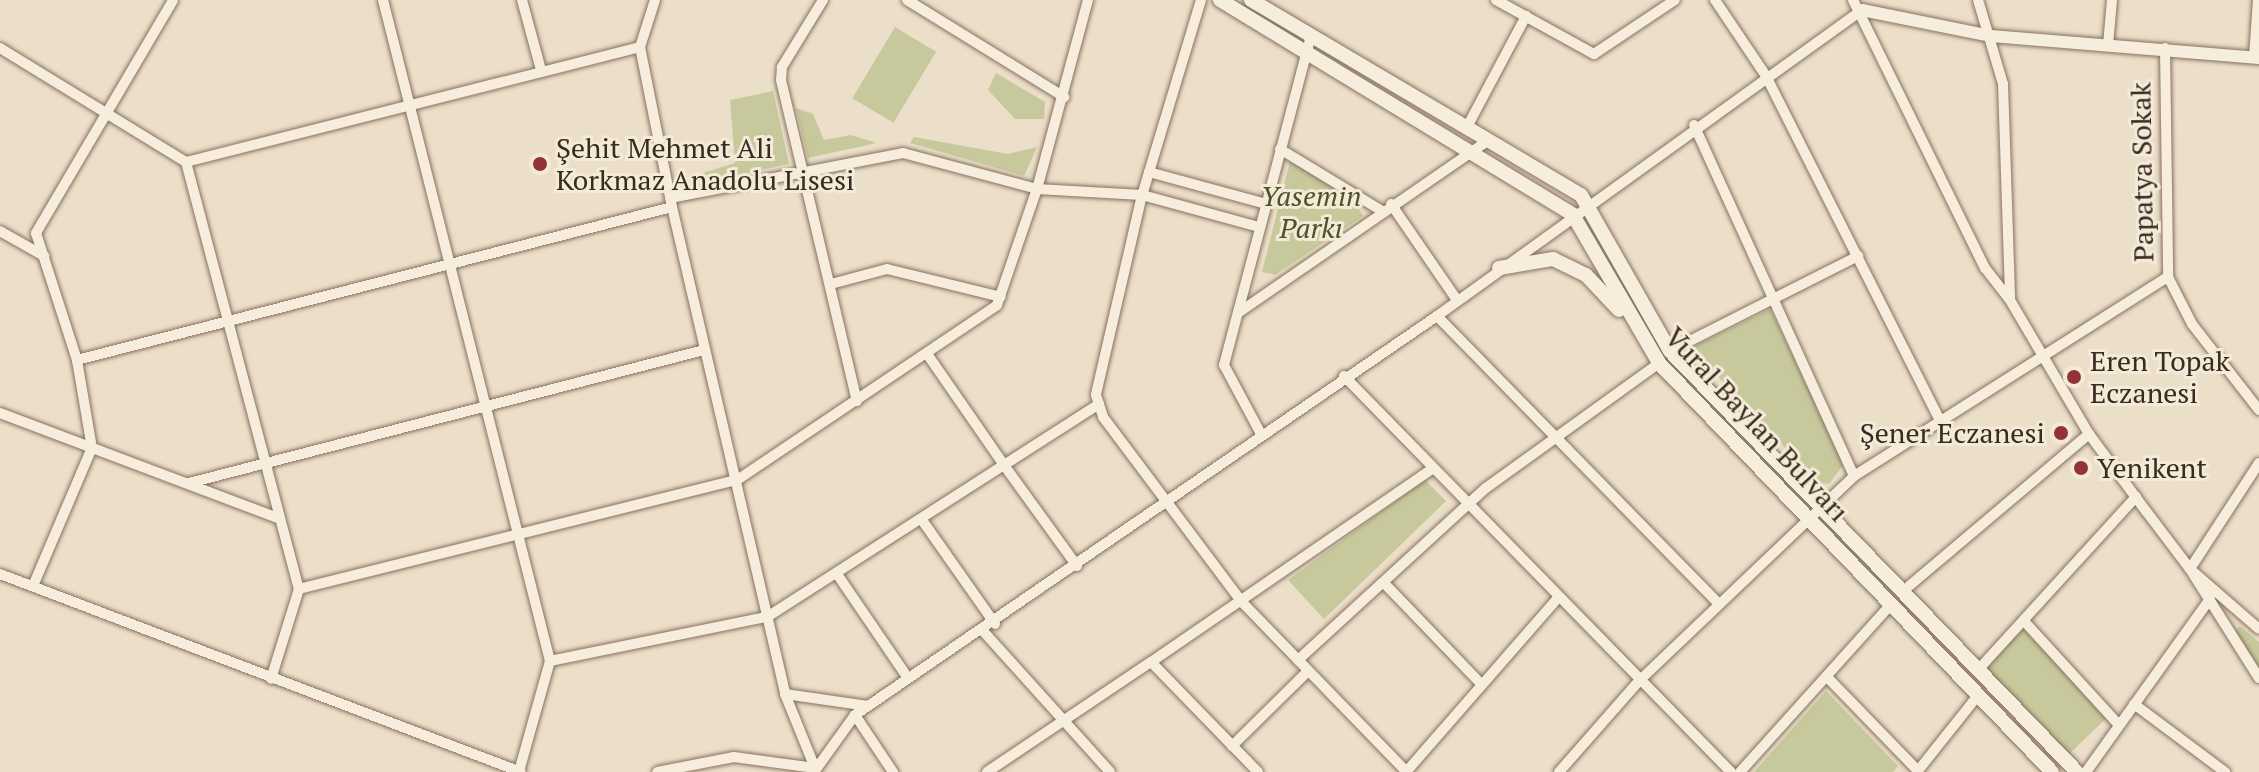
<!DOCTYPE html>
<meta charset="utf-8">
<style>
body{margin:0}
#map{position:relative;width:2259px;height:772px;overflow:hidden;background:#ecdfc9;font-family:"PT Serif",serif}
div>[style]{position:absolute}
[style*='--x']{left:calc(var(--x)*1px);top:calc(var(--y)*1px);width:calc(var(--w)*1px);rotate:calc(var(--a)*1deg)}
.green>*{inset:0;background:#c7c99d;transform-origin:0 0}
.roads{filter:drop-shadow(0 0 2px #87715f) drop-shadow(0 0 2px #87715f)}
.minor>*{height:10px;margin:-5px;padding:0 5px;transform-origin:5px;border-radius:5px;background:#f7eddc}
.tertiary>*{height:12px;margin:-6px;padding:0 6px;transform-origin:6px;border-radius:6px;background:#f7eddc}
.secondary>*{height:14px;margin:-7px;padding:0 7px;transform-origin:7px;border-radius:7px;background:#f7eddc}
.dots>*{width:22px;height:22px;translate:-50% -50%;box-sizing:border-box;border:4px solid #f4ead8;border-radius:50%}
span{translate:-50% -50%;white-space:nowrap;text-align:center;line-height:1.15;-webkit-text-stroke:6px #f4ead8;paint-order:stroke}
.poi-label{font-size:28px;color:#382b21}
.left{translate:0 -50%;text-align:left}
.right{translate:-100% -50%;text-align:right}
.street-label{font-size:28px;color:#382b21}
.park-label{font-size:28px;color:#4c5329;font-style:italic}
</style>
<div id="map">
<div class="green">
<i style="left:895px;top:27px;width:48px;height:83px;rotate:31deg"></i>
<i style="clip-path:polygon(996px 73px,1045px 102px,1044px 119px,1015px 119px,988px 90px)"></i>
<i style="clip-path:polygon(773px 91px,789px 164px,691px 185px,690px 177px,735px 163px,730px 100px)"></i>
<i style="clip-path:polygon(796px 108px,813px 114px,824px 140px,851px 135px,877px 143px,808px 158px)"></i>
<i style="clip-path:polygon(914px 137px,1008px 154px,1037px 147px,1024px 176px,910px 143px)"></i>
<i style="clip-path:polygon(1290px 161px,1354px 201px,1363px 216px,1275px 275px,1262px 272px)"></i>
<i style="clip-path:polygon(1770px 309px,1844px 464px,1829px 484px,1818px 483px,1691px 348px)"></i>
<i style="clip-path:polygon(1425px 480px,1446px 501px,1324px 619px,1288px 580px)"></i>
<i style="clip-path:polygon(2240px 626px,2259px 642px,2259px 667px,2234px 632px)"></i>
<i style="left:2023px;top:629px;width:122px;height:54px;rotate:46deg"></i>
<i style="clip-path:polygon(1826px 691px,1898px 766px,1893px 772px,1754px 772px)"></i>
</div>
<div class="roads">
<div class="minor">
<i style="--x:383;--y:0;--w:682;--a:75.82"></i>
<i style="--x:550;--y:661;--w:114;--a:105.7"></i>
<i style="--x:522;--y:0;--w:73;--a:74.8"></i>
<i style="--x:655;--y:0;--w:49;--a:107.7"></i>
<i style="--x:640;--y:47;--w:163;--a:78.7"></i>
<i style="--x:672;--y:207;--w:500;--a:76.9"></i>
<i style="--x:785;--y:694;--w:80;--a:67.9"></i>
<i style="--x:815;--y:768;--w:82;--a:-172.3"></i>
<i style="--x:734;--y:757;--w:78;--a:169"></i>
<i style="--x:823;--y:0;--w:79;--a:121.5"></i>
<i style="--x:782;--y:67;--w:13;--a:94"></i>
<i style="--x:781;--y:80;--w:330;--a:76.7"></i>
<i style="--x:907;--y:0;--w:185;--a:31.7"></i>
<i style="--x:1201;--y:0;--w:204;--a:106.8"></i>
<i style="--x:1142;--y:195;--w:205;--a:103"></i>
<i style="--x:1096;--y:395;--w:23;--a:72"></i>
<i style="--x:1103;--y:417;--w:231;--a:53.1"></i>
<i style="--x:1242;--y:602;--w:237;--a:45.9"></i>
<i style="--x:1496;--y:0;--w:112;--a:28.9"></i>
<i style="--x:1594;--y:54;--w:97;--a:-33.7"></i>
<i style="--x:1715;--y:0;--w:92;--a:56.1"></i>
<i style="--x:1766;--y:76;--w:384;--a:63.2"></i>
<i style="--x:1853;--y:0;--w:299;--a:63.8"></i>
<i style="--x:1985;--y:268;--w:39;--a:52"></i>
<i style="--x:1978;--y:0;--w:88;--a:73.4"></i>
<i style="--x:2003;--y:84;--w:216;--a:88.1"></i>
<i style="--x:2010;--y:300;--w:156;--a:59.5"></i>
<i style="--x:2089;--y:434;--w:96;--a:53.5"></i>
<i style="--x:2146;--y:511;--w:73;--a:52.8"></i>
<i style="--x:2190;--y:569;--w:91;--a:41"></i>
<i style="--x:2108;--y:45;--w:45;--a:-84.9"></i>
<i style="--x:0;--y:48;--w:218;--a:31.5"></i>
<i style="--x:186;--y:162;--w:468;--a:-14.2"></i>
<i style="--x:2165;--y:48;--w:229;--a:89.2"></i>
<i style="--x:2168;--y:277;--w:53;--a:62.9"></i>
<i style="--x:2192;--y:324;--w:109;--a:52.1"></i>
<i style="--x:2254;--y:57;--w:57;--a:-86"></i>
<i style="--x:1694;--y:125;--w:386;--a:65.5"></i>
<i style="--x:1467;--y:127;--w:126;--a:-62"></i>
<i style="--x:1280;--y:149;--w:119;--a:31.3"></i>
<i style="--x:186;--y:162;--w:442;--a:75.2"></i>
<i style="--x:299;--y:589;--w:94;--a:107.3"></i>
<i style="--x:1149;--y:172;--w:121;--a:15.3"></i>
<i style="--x:670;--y:198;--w:237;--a:-10.9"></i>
<i style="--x:903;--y:153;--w:139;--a:15"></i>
<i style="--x:1037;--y:189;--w:105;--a:3.3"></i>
<i style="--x:1142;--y:195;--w:121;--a:15.3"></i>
<i style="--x:1391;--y:204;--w:116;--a:55.5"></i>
<i style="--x:0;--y:231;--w:51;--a:29.6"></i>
<i style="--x:831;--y:284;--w:58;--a:-15"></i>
<i style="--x:887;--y:269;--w:117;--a:13.8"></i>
<i style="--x:1238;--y:313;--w:305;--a:-34.6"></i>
<i style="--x:1437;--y:316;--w:402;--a:45.6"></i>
<i style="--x:1670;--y:351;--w:211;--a:-26.8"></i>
<i style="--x:77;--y:360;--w:614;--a:-14.42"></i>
<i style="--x:1344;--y:376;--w:554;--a:45.66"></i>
<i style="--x:0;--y:413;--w:299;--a:20.7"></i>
<i style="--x:1261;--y:434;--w:78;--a:-118.2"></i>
<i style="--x:1224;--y:365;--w:341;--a:-75.2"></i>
<i style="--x:2259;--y:463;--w:126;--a:123.1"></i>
<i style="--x:2190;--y:569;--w:129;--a:57.7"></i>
<i style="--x:189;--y:483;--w:532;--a:-14.48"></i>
<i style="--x:922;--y:520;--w:127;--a:54.9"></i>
<i style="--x:1077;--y:566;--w:125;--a:-125.9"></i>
<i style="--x:1004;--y:465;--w:113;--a:-32.7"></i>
<i style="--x:0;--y:574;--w:557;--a:20.81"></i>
<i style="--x:837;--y:574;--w:126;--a:55.7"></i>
<i style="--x:1384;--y:583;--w:141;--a:46.1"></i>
<i style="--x:33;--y:586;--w:150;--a:-66.9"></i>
<i style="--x:92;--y:448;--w:89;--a:-99.7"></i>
<i style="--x:77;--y:360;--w:133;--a:-107.9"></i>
<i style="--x:36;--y:233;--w:270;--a:-59.5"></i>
<i style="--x:299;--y:589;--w:451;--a:-14"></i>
<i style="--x:737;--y:480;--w:313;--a:-33.9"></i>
<i style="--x:997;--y:305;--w:123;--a:-71"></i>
<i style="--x:1037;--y:189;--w:196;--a:-74.9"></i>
<i style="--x:1902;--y:592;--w:245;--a:-40.2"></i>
<i style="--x:2024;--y:621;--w:141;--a:47.6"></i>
<i style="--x:984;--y:632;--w:188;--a:48"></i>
<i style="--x:1298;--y:660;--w:255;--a:-42.5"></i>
<i style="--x:1486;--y:488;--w:213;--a:-35.8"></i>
<i style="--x:550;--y:661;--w:221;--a:-11.5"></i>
<i style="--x:767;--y:617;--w:282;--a:-32.7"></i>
<i style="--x:1004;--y:465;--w:135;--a:-124.7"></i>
<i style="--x:1977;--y:671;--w:236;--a:-47.6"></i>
<i style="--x:1827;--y:677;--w:131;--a:45.9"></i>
<i style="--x:785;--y:694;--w:84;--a:8.2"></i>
<i style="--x:2134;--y:704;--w:114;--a:36.8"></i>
<i style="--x:855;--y:715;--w:69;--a:56.3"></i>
<i style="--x:1232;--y:746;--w:107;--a:-44.6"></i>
<i style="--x:814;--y:772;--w:70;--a:-54.3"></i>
<i style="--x:855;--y:715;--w:706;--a:-34.43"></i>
<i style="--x:1437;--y:316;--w:524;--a:-35.75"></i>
<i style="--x:987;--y:772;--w:197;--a:-33.9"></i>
<i style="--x:1258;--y:772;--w:153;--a:-134.2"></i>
<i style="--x:1151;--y:662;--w:341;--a:-34.5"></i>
<i style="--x:1406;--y:772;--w:231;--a:-48.9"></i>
<i style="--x:1559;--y:772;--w:121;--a:-48.7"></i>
<i style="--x:1639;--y:681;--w:297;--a:-43.6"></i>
<i style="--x:1854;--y:476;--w:372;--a:-32.4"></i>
<i style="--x:1740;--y:772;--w:227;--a:-48"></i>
<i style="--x:1917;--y:772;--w:100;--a:-51.5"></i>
<i style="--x:2086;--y:772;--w:213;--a:-54.4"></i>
</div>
<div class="tertiary">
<i style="--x:1862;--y:10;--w:132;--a:11.4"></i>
<i style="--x:1991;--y:36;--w:269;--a:4.7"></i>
</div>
<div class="secondary">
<i style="--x:1220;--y:0;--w:413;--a:31.3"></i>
<i style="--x:1573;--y:215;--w:171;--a:59.8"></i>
<i style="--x:1659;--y:363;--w:567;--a:46.14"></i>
<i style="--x:1251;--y:0;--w:383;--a:30.6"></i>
<i style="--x:1581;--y:195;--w:180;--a:60.3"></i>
<i style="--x:1670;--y:351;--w:586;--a:45.97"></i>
<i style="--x:1499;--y:268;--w:55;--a:-9.5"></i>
<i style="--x:1553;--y:259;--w:37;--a:26"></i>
<i style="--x:1586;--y:275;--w:48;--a:46.7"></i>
</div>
</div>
<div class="dots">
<i style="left:540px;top:164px;background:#92333a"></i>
<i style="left:2074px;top:377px;background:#92333a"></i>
<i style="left:2061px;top:433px;background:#92333a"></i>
<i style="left:2081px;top:468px;background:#92333a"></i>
</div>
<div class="poi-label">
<span class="left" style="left:556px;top:164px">Şehit Mehmet Ali<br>Korkmaz Anadolu Lisesi</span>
<span class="left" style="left:2090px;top:377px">Eren Topak<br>Eczanesi</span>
<span class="right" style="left:2045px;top:433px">Şener Eczanesi</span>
<span class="left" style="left:2097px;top:468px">Yenikent</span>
</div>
<div class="street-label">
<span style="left:2142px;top:172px;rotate:-91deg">Papatya Sokak</span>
<span style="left:1757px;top:424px;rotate:47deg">Vural Baylan Bulvarı</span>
</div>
<div class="park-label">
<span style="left:1311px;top:212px">Yasemin<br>Parkı</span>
</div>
</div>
